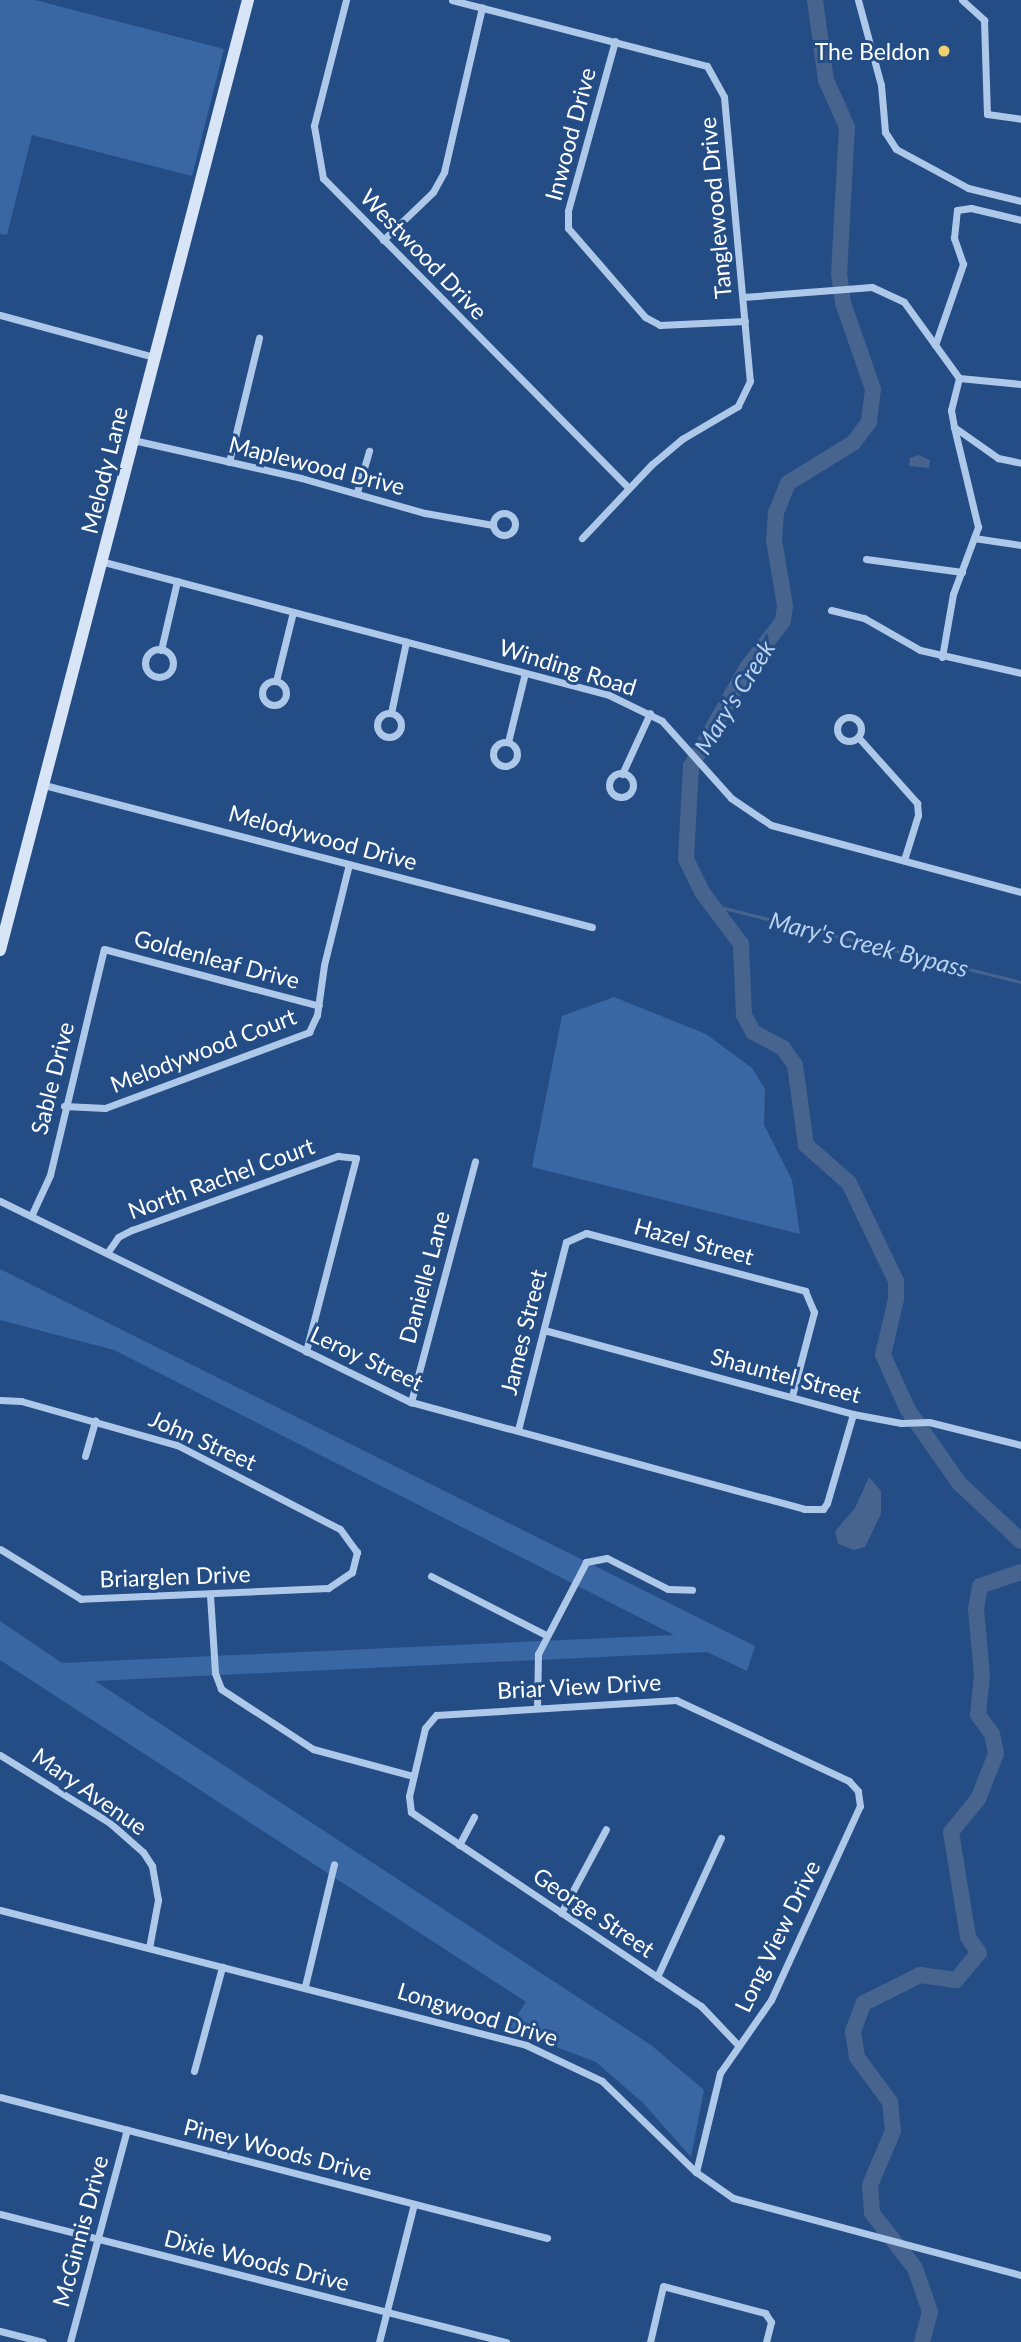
<!DOCTYPE html>
<style>
body{margin:0}
#map{position:relative;width:1021px;height:2342px;overflow:hidden;background:#244d86;font-family:Lato,sans-serif}
div>[style]{position:absolute}
[style*='--x']{left:calc(var(--x)*1px);top:calc(var(--y)*1px);width:calc(var(--w)*1px);rotate:calc(var(--a)*1deg)}
.green>*{inset:0;background:#3867a3}
.water>*{inset:0;background:#46648d}
.stream>*{height:2.5px;margin:-1.25px;padding:0 1.25px;transform-origin:1.25px;border-radius:1.25px;background:#46648d}
.river>*{height:16px;margin:-8px;padding:0 8px;transform-origin:8px;border-radius:8px;background:#46648d}
.street>*{height:7px;margin:-3.5px;padding:0 3.5px;transform-origin:3.5px;border-radius:3.5px;background:#aec8e9}
.street>.ring{margin:-3.5px;padding:0;box-sizing:content-box;background:none;border:7px solid #aec8e9;border-radius:50%}
.secondary>*{height:12px;margin:-6px;padding:0 6px;transform-origin:6px;border-radius:6px;background:#d8e5f7}
.dots>*{width:19px;height:19px;translate:-50% -50%;box-sizing:border-box;border:4px solid #244d86;border-radius:50%}
span{translate:-50% -50%;white-space:nowrap;text-align:center;line-height:1.15;-webkit-text-stroke:6px #244d86;paint-order:stroke}
.poi-label{font-size:23px;color:#fff}
.right{translate:-100% -50%;text-align:right}
.street-label{font-size:23px;color:#fff}
.water-label{font-size:24px;color:#b9d2f0;font-style:italic}
</style>
<div id="map">
<div class="green">
<i style="clip-path:polygon(0 0,35px 0,224px 49px,192px 176px,32px 135px,7px 235px,0 234px)"></i>
<i style="clip-path:polygon(614px 997px,706px 1034px,752px 1068px,765px 1089px,764px 1125px,792px 1180px,800px 1234px,532px 1167px,562px 1016px)"></i>
<i style="clip-path:polygon(0 1269px,755px 1646px,747px 1671px,707px 1652px,95px 1681px,651px 2045px,704px 2090px,691px 2157px,643px 2103px,596px 2062px,508px 2029px,526px 2002px,0 1660px,0 1621px,62px 1663px,674px 1635px,114px 1350px,0 1320px)"></i>
</div>
<div class="water">
<i style="clip-path:polygon(918px 455px,930px 460px,929px 468px,909px 466px,910px 458px)"></i>
<i style="clip-path:polygon(869px 1477px,881px 1491px,881px 1514px,865px 1547px,854px 1550px,838px 1544px,835px 1531px,855px 1508px)"></i>
</div>
<div class="stream">
<i style="--x:716;--y:906;--w:314;--a:14"></i>
</div>
<div class="river">
<i style="--x:815;--y:0;--w:81;--a:82.2"></i>
<i style="--x:826;--y:80;--w:51;--a:65.9"></i>
<i style="--x:847;--y:127;--w:147;--a:93.1"></i>
<i style="--x:839;--y:274;--w:29;--a:82"></i>
<i style="--x:843;--y:303;--w:91;--a:70.8"></i>
<i style="--x:873;--y:389;--w:33;--a:97"></i>
<i style="--x:869;--y:422;--w:26;--a:127"></i>
<i style="--x:853;--y:443;--w:76;--a:148.4"></i>
<i style="--x:788;--y:483;--w:31;--a:112"></i>
<i style="--x:776;--y:512;--w:28;--a:94"></i>
<i style="--x:774;--y:540;--w:67;--a:80.5"></i>
<i style="--x:785;--y:606;--w:15;--a:98"></i>
<i style="--x:783;--y:621;--w:59;--a:127.5"></i>
<i style="--x:747;--y:668;--w:113;--a:119.7"></i>
<i style="--x:691;--y:766;--w:93;--a:93.1"></i>
<i style="--x:686;--y:859;--w:37;--a:64"></i>
<i style="--x:702;--y:892;--w:65;--a:53.1"></i>
<i style="--x:741;--y:944;--w:71;--a:87.6"></i>
<i style="--x:744;--y:1015;--w:19;--a:62"></i>
<i style="--x:753;--y:1032;--w:34;--a:28"></i>
<i style="--x:783;--y:1048;--w:21;--a:55"></i>
<i style="--x:795;--y:1065;--w:81;--a:82.2"></i>
<i style="--x:806;--y:1145;--w:57;--a:41.5"></i>
<i style="--x:849;--y:1183;--w:109;--a:64.4"></i>
<i style="--x:896;--y:1281;--w:18;--a:90"></i>
<i style="--x:896;--y:1299;--w:57;--a:103.1"></i>
<i style="--x:883;--y:1355;--w:60;--a:65.6"></i>
<i style="--x:908;--y:1410;--w:89;--a:55.1"></i>
<i style="--x:959;--y:1483;--w:85;--a:43.1"></i>
<i style="--x:922;--y:2342;--w:31;--a:-75"></i>
<i style="--x:930;--y:2312;--w:46;--a:-108.8"></i>
<i style="--x:915;--y:2268;--w:70;--a:-128"></i>
<i style="--x:872;--y:2213;--w:28;--a:-94"></i>
<i style="--x:870;--y:2185;--w:59;--a:-66.9"></i>
<i style="--x:893;--y:2131;--w:29;--a:-96"></i>
<i style="--x:890;--y:2102;--w:56;--a:-126.3"></i>
<i style="--x:857;--y:2057;--w:26;--a:-99"></i>
<i style="--x:853;--y:2031;--w:30;--a:-69"></i>
<i style="--x:864;--y:2003;--w:63;--a:-26.6"></i>
<i style="--x:920;--y:1975;--w:36;--a:8"></i>
<i style="--x:956;--y:1980;--w:35;--a:-50"></i>
<i style="--x:979;--y:1953;--w:19;--a:-125"></i>
<i style="--x:968;--y:1937;--w:106;--a:-99.2"></i>
<i style="--x:951;--y:1832;--w:43;--a:-50.7"></i>
<i style="--x:978;--y:1799;--w:48;--a:-68.2"></i>
<i style="--x:996;--y:1754;--w:20;--a:-101"></i>
<i style="--x:992;--y:1734;--w:24;--a:-126"></i>
<i style="--x:978;--y:1715;--w:40;--a:-84.3"></i>
<i style="--x:982;--y:1675;--w:66;--a:-95.2"></i>
<i style="--x:976;--y:1609;--w:23;--a:-80"></i>
<i style="--x:980;--y:1586;--w:43;--a:-18.9"></i>
</div>
<div class="street">
<i style="--x:346;--y:0;--w:130;--a:104.3"></i>
<i style="--x:314;--y:126;--w:53;--a:80.2"></i>
<i style="--x:323;--y:178;--w:433;--a:45.4"></i>
<i style="--x:452;--y:0;--w:263;--a:14.5"></i>
<i style="--x:707;--y:66;--w:35;--a:61"></i>
<i style="--x:724;--y:97;--w:285;--a:84.8"></i>
<i style="--x:750;--y:381;--w:28;--a:116"></i>
<i style="--x:738;--y:406;--w:65;--a:149.5"></i>
<i style="--x:682;--y:439;--w:39;--a:140"></i>
<i style="--x:652;--y:464;--w:102;--a:133.4"></i>
<i style="--x:858;--y:0;--w:88;--a:74.9"></i>
<i style="--x:881;--y:85;--w:47;--a:85.1"></i>
<i style="--x:885;--y:132;--w:20;--a:57"></i>
<i style="--x:896;--y:149;--w:82;--a:28.4"></i>
<i style="--x:968;--y:188;--w:55;--a:13.8"></i>
<i style="--x:962;--y:0;--w:30;--a:42"></i>
<i style="--x:984;--y:20;--w:94;--a:88.2"></i>
<i style="--x:987;--y:114;--w:34;--a:8"></i>
<i style="--x:615;--y:41;--w:176;--a:105.5"></i>
<i style="--x:568;--y:211;--w:17;--a:90"></i>
<i style="--x:568;--y:228;--w:118;--a:49.1"></i>
<i style="--x:645;--y:317;--w:17;--a:28"></i>
<i style="--x:660;--y:325;--w:85;--a:-2.7"></i>
<i style="--x:383;--y:240;--w:69;--a:-43.8"></i>
<i style="--x:433;--y:192;--w:23;--a:-61"></i>
<i style="--x:444;--y:172;--w:169;--a:-77"></i>
<i style="--x:743;--y:297;--w:129;--a:-4.4"></i>
<i style="--x:872;--y:287;--w:35;--a:25"></i>
<i style="--x:904;--y:302;--w:94;--a:54.1"></i>
<i style="--x:959;--y:378;--w:62;--a:5.5"></i>
<i style="--x:0;--y:315;--w:160;--a:15.3"></i>
<i style="--x:935;--y:345;--w:86;--a:-70.9"></i>
<i style="--x:963;--y:264;--w:28;--a:-109"></i>
<i style="--x:954;--y:238;--w:28;--a:-84"></i>
<i style="--x:957;--y:210;--w:14;--a:-8"></i>
<i style="--x:971;--y:208;--w:51;--a:13.5"></i>
<i style="--x:959;--y:378;--w:33;--a:104"></i>
<i style="--x:951;--y:410;--w:17;--a:80"></i>
<i style="--x:954;--y:427;--w:54;--a:35.2"></i>
<i style="--x:998;--y:458;--w:24;--a:12"></i>
<i style="--x:133;--y:440;--w:172;--a:12.7"></i>
<i style="--x:301;--y:478;--w:129;--a:15.8"></i>
<i style="--x:425;--y:513;--w:69;--a:10"></i>
<i style="--x:229;--y:462;--w:128;--a:-76.4"></i>
<i style="--x:357;--y:492;--w:43;--a:-73.7"></i>
<i class="ring" style="left:493px;top:513px;width:15px;height:15px"></i>
<i style="--x:974;--y:538;--w:48;--a:8.5"></i>
<i style="--x:866;--y:559;--w:97;--a:7.7"></i>
<i style="--x:104;--y:562;--w:522;--a:14.75"></i>
<i style="--x:609;--y:695;--w:59;--a:26.1"></i>
<i style="--x:662;--y:721;--w:103;--a:48.1"></i>
<i style="--x:731;--y:798;--w:48;--a:34"></i>
<i style="--x:771;--y:825;--w:259;--a:15"></i>
<i style="--x:831;--y:610;--w:34;--a:14"></i>
<i style="--x:864;--y:618;--w:64;--a:29.7"></i>
<i style="--x:920;--y:650;--w:104;--a:12.8"></i>
<i class="ring" style="left:145px;top:649px;width:21px;height:21px"></i>
<i style="--x:161;--y:650;--w:71;--a:-76.9"></i>
<i style="--x:942;--y:657;--w:64;--a:-80.1"></i>
<i style="--x:953;--y:594;--w:72;--a:-69.5"></i>
<i style="--x:978;--y:527;--w:103;--a:-103.5"></i>
<i class="ring" style="left:262px;top:681px;width:17px;height:17px"></i>
<i style="--x:276;--y:681;--w:71;--a:-76.2"></i>
<i style="--x:391;--y:713;--w:73;--a:-78.1"></i>
<i class="ring" style="left:377px;top:713px;width:17px;height:17px"></i>
<i class="ring" style="left:837px;top:717px;width:17px;height:17px"></i>
<i style="--x:858;--y:737;--w:89;--a:48.2"></i>
<i style="--x:917;--y:803;--w:12;--a:85"></i>
<i style="--x:918;--y:815;--w:47;--a:107.3"></i>
<i class="ring" style="left:493px;top:742px;width:17px;height:17px"></i>
<i style="--x:508;--y:742;--w:71;--a:-76.2"></i>
<i class="ring" style="left:609px;top:773px;width:17px;height:17px"></i>
<i style="--x:622;--y:774;--w:67;--a:-65.3"></i>
<i style="--x:44;--y:785;--w:566;--a:14.53"></i>
<i style="--x:64;--y:1106;--w:41;--a:2.8"></i>
<i style="--x:105;--y:1108;--w:218;--a:-20.4"></i>
<i style="--x:309;--y:1032;--w:19;--a:-65"></i>
<i style="--x:317;--y:1015;--w:50;--a:-82"></i>
<i style="--x:324;--y:965;--w:104;--a:-76.1"></i>
<i style="--x:0;--y:1201;--w:458;--a:26.1"></i>
<i style="--x:411;--y:1402;--w:407;--a:15.2"></i>
<i style="--x:804;--y:1509;--w:19;--a:0"></i>
<i style="--x:823;--y:1509;--w:7;--a:-56"></i>
<i style="--x:827;--y:1503;--w:93;--a:-73.7"></i>
<i style="--x:32;--y:1214;--w:43;--a:-65.2"></i>
<i style="--x:50;--y:1175;--w:232;--a:-76.6"></i>
<i style="--x:104;--y:949;--w:222;--a:14.8"></i>
<i style="--x:107;--y:1253;--w:19;--a:-55"></i>
<i style="--x:118;--y:1237;--w:16;--a:-27"></i>
<i style="--x:132;--y:1230;--w:219;--a:-19.8"></i>
<i style="--x:338;--y:1156;--w:18;--a:6"></i>
<i style="--x:356;--y:1158;--w:200;--a:104.5"></i>
<i style="--x:544;--y:1330;--w:320;--a:15.2"></i>
<i style="--x:853;--y:1414;--w:49;--a:10.6"></i>
<i style="--x:901;--y:1423;--w:28;--a:-2"></i>
<i style="--x:929;--y:1422;--w:95;--a:14"></i>
<i style="--x:0;--y:1400;--w:21;--a:3"></i>
<i style="--x:21;--y:1401;--w:162;--a:15.8"></i>
<i style="--x:177;--y:1445;--w:183;--a:27.3"></i>
<i style="--x:340;--y:1529;--w:29;--a:54"></i>
<i style="--x:357;--y:1552;--w:21;--a:104"></i>
<i style="--x:352;--y:1572;--w:29;--a:146"></i>
<i style="--x:328;--y:1588;--w:247;--a:177.5"></i>
<i style="--x:81;--y:1599;--w:95;--a:-148.3"></i>
<i style="--x:411;--y:1402;--w:249;--a:-75.1"></i>
<i style="--x:518;--y:1430;--w:194;--a:-75.7"></i>
<i style="--x:566;--y:1242;--w:22;--a:-24"></i>
<i style="--x:586;--y:1233;--w:227;--a:14.8"></i>
<i style="--x:805;--y:1291;--w:23;--a:67"></i>
<i style="--x:814;--y:1312;--w:87;--a:104.7"></i>
<i style="--x:85;--y:1456;--w:37;--a:-74"></i>
<i style="--x:431;--y:1576;--w:129;--a:27.2"></i>
<i style="--x:210;--y:1595;--w:78;--a:86.3"></i>
<i style="--x:215;--y:1673;--w:17;--a:69"></i>
<i style="--x:221;--y:1689;--w:110;--a:33.1"></i>
<i style="--x:313;--y:1749;--w:104;--a:15.1"></i>
<i style="--x:537;--y:1707;--w:53;--a:-88.9"></i>
<i style="--x:538;--y:1654;--w:104;--a:-62.4"></i>
<i style="--x:586;--y:1562;--w:21;--a:-11"></i>
<i style="--x:607;--y:1558;--w:68;--a:26.9"></i>
<i style="--x:668;--y:1589;--w:24;--a:2"></i>
<i style="--x:0;--y:1755;--w:129;--a:31.7"></i>
<i style="--x:110;--y:1823;--w:44;--a:41.3"></i>
<i style="--x:143;--y:1852;--w:17;--a:57"></i>
<i style="--x:152;--y:1866;--w:35;--a:80"></i>
<i style="--x:158;--y:1900;--w:49;--a:100.6"></i>
<i style="--x:459;--y:1845;--w:32;--a:-62"></i>
<i style="--x:0;--y:1910;--w:543;--a:14.39"></i>
<i style="--x:526;--y:2045;--w:84;--a:25.3"></i>
<i style="--x:602;--y:2081;--w:131;--a:44.1"></i>
<i style="--x:696;--y:2172;--w:45;--a:35.1"></i>
<i style="--x:733;--y:2198;--w:298;--a:15"></i>
<i style="--x:561;--y:1913;--w:95;--a:-61.8"></i>
<i style="--x:657;--y:1977;--w:153;--a:-65.3"></i>
<i style="--x:305;--y:1986;--w:125;--a:-76.6"></i>
<i style="--x:194;--y:2071;--w:108;--a:-74.9"></i>
<i style="--x:0;--y:2097;--w:565;--a:14.45"></i>
<i style="--x:696;--y:2172;--w:102;--a:-76.4"></i>
<i style="--x:720;--y:2073;--w:89;--a:-55.1"></i>
<i style="--x:771;--y:2000;--w:213;--a:-65.4"></i>
<i style="--x:860;--y:1806;--w:15;--a:-98"></i>
<i style="--x:858;--y:1791;--w:13;--a:-132"></i>
<i style="--x:849;--y:1781;--w:191;--a:-154.9"></i>
<i style="--x:676;--y:1700;--w:240;--a:176.4"></i>
<i style="--x:436;--y:1715;--w:17;--a:130"></i>
<i style="--x:425;--y:1728;--w:70;--a:103.2"></i>
<i style="--x:409;--y:1796;--w:16;--a:83"></i>
<i style="--x:411;--y:1812;--w:349;--a:33.8"></i>
<i style="--x:701;--y:2006;--w:54;--a:46.5"></i>
<i style="--x:0;--y:2214;--w:522;--a:14.2"></i>
<i style="--x:0;--y:2331;--w:44;--a:14.3"></i>
<i style="--x:70;--y:2342;--w:220;--a:-75"></i>
<i style="--x:379;--y:2342;--w:142;--a:-75.8"></i>
<i style="--x:650;--y:2342;--w:57;--a:-76.9"></i>
<i style="--x:663;--y:2286;--w:106;--a:14.8"></i>
<i style="--x:765;--y:2313;--w:11;--a:56"></i>
<i style="--x:771;--y:2322;--w:21;--a:104"></i>
</div>
<div class="secondary">
<i style="--x:0;--y:950;--w:982;--a:-75.37"></i>
</div>
<div class="dots">
<i style="left:944px;top:51px;background:#f4cf71"></i>
</div>
<div class="poi-label">
<span class="right" style="left:930px;top:51px">The Beldon</span>
</div>
<div class="street-label">
<span style="left:570px;top:134px;rotate:-75deg">Inwood Drive</span>
<span style="left:715px;top:208px;rotate:-95deg">Tanglewood Drive</span>
<span style="left:424px;top:254px;rotate:46deg">Westwood Drive</span>
<span style="left:317px;top:465px;rotate:14deg">Maplewood Drive</span>
<span style="left:104px;top:470px;rotate:-76deg">Melody Lane</span>
<span style="left:568px;top:667px;rotate:17deg">Winding Road</span>
<span style="left:323px;top:837px;rotate:15deg">Melodywood Drive</span>
<span style="left:217px;top:959px;rotate:15deg">Goldenleaf Drive</span>
<span style="left:203px;top:1050px;rotate:-21deg">Melodywood Court</span>
<span style="left:52px;top:1078px;rotate:-76deg">Sable Drive</span>
<span style="left:221px;top:1178px;rotate:-20deg">North Rachel Court</span>
<span style="left:694px;top:1241px;rotate:15deg">Hazel Street</span>
<span style="left:424px;top:1277px;rotate:-75deg">Danielle Lane</span>
<span style="left:523px;top:1332px;rotate:-76deg">James Street</span>
<span style="left:367px;top:1358px;rotate:25deg">Leroy Street</span>
<span style="left:786px;top:1375px;rotate:15deg">Shauntel Street</span>
<span style="left:203px;top:1440px;rotate:24deg">John Street</span>
<span style="left:175px;top:1576px;rotate:-2deg">Briarglen Drive</span>
<span style="left:579px;top:1686px;rotate:-3deg">Briar View Drive</span>
<span style="left:90px;top:1791px;rotate:35deg">Mary Avenue</span>
<span style="left:594px;top:1912px;rotate:34deg">George Street</span>
<span style="left:777px;top:1936px;rotate:-64deg">Long View Drive</span>
<span style="left:478px;top:2014px;rotate:17deg">Longwood Drive</span>
<span style="left:278px;top:2149px;rotate:14deg">Piney Woods Drive</span>
<span style="left:80px;top:2231px;rotate:-75deg">McGinnis Drive</span>
<span style="left:257px;top:2260px;rotate:14deg">Dixie Woods Drive</span>
</div>
<div class="water-label">
<span style="left:734px;top:697px;rotate:-58deg">Mary's Creek</span>
<span style="left:869px;top:944px;rotate:14deg">Mary's Creek Bypass</span>
</div>
</div>
